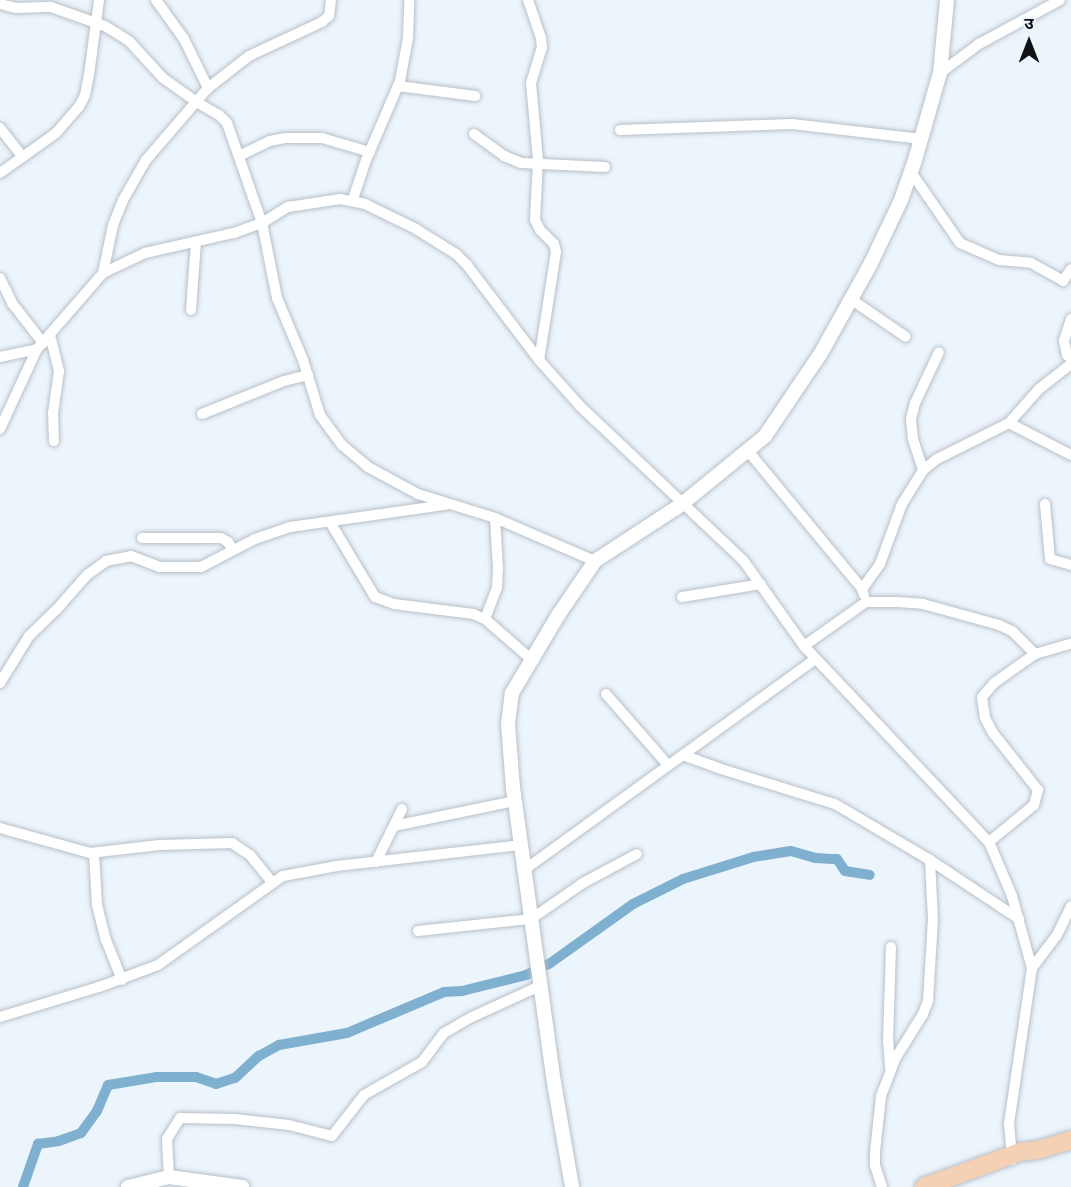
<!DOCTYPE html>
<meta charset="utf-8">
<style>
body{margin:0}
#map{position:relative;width:1071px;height:1187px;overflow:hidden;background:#ecf4fc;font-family:Montserrat,"Noto Sans Devanagari",sans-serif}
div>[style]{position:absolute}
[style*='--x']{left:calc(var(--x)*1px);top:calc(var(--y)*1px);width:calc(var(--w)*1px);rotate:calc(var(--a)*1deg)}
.canal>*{height:10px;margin:-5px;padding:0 5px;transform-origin:5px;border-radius:5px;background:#7fb0d0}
.roads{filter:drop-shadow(0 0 2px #b8c0c8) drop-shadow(0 0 2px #b8c0c8)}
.minor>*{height:10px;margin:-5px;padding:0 5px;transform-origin:5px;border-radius:5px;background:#fff}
.tertiary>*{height:14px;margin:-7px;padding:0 7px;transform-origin:7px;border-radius:7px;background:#fff}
.trunk>*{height:18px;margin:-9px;padding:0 9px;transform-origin:9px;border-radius:9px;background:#f4d0b4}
span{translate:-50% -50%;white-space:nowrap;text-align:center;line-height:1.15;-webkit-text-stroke:4.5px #ecf4fc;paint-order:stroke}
.north{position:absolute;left:999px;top:12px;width:60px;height:60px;-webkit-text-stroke:4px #ecf4fc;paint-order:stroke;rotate:0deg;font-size:16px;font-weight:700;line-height:24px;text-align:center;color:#0f1114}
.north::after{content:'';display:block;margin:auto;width:21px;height:27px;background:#0f1114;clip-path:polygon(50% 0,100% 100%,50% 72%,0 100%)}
</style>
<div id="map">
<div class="canal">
<i style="--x:23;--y:1187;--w:46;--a:-70.8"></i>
<i style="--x:38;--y:1144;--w:21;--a:-8"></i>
<i style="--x:59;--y:1141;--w:23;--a:-20"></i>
<i style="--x:81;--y:1133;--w:27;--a:-54"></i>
<i style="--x:97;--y:1111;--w:28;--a:-67"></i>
<i style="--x:108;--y:1085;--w:50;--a:-9.3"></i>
<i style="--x:157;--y:1077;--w:39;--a:0"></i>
<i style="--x:196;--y:1077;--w:21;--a:19"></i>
<i style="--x:216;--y:1084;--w:20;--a:-18"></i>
<i style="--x:235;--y:1078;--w:33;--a:-43"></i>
<i style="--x:259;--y:1056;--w:23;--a:-29"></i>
<i style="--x:279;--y:1045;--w:69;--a:-10"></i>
<i style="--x:347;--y:1033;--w:105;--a:-22.9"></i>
<i style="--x:444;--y:992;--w:18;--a:-3"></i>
<i style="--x:462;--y:991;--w:66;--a:-14"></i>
<i style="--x:526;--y:975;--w:25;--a:-26"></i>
<i style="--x:549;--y:964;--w:103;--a:-35.5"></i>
<i style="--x:633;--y:904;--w:56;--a:-26.6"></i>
<i style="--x:683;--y:879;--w:73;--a:-17.4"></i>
<i style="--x:753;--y:857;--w:38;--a:-9"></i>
<i style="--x:791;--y:851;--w:25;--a:16"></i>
<i style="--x:815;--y:858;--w:22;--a:3"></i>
<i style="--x:837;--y:859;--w:14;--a:56"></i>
<i style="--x:845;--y:871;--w:25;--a:9"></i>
</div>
<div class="roads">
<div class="minor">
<i style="--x:156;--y:0;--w:48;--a:54.3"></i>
<i style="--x:184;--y:39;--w:55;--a:63.9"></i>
<i style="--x:528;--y:0;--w:40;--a:71.1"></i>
<i style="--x:541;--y:38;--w:9;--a:84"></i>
<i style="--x:542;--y:47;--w:38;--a:107"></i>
<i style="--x:531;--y:83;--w:77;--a:84.8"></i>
<i style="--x:538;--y:160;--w:60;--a:92.9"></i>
<i style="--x:535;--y:220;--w:11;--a:63"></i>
<i style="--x:540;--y:230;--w:20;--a:45"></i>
<i style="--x:554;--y:244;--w:8;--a:76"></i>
<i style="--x:556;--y:252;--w:109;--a:98.9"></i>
<i style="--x:0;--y:4;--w:16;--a:14"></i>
<i style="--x:16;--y:8;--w:35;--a:-2"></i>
<i style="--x:51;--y:7;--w:57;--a:19.4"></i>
<i style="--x:105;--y:26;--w:28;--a:32"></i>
<i style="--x:129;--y:41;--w:50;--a:47.4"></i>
<i style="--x:163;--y:78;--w:43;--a:35.5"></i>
<i style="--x:198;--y:103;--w:24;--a:30"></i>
<i style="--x:219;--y:115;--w:11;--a:45"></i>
<i style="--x:227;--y:123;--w:106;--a:70.7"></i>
<i style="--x:262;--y:223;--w:76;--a:78.7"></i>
<i style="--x:277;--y:298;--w:67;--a:67.2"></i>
<i style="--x:303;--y:360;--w:58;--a:72.8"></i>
<i style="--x:320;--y:415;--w:37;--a:54"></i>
<i style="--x:342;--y:445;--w:34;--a:40"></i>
<i style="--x:368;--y:467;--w:57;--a:28.4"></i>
<i style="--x:418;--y:494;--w:81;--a:17.3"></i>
<i style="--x:495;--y:518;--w:109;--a:23.3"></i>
<i style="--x:940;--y:73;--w:49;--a:-36.6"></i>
<i style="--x:979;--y:44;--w:92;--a:-28.5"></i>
<i style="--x:398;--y:86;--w:78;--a:7.4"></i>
<i style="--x:0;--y:128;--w:37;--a:52"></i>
<i style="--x:620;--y:130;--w:172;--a:-2"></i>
<i style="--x:792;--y:124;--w:130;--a:6.6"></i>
<i style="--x:474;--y:134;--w:37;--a:36"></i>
<i style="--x:504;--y:156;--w:18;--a:22"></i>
<i style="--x:521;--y:163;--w:84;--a:2.7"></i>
<i style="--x:239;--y:156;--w:34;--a:-26"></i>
<i style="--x:270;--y:141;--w:16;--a:-11"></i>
<i style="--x:286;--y:138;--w:36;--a:0"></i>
<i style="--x:322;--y:138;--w:50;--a:16.3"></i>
<i style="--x:911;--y:172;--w:86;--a:55.4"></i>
<i style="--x:960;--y:243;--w:43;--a:23.6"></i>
<i style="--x:999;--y:260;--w:32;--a:5"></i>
<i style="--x:1031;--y:263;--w:37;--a:29"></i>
<i style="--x:1063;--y:281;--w:14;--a:-56"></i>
<i style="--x:0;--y:173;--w:69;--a:-35.5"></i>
<i style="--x:56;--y:133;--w:35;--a:-49"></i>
<i style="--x:79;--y:107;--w:13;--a:-63"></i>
<i style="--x:85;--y:95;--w:20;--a:-79"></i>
<i style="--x:89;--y:75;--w:76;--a:-82.4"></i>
<i style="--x:353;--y:199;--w:41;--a:-71.6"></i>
<i style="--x:366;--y:160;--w:86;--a:-66.7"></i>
<i style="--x:400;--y:81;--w:44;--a:-79.5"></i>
<i style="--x:408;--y:38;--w:38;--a:-88"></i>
<i style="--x:103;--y:273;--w:49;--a:-78.2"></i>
<i style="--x:113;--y:225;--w:27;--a:-68"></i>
<i style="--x:123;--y:200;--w:46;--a:-60.1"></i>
<i style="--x:146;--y:160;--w:95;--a:-49.3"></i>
<i style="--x:208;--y:88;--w:52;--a:-38"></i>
<i style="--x:249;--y:56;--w:81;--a:-25"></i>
<i style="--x:322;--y:22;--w:9;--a:-41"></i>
<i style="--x:329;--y:16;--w:16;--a:-83"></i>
<i style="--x:0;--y:278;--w:28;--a:64"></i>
<i style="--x:12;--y:303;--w:51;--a:52.2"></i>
<i style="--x:852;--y:300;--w:65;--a:34.4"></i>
<i style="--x:191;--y:310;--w:68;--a:-85.8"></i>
<i style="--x:1071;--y:319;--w:23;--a:108"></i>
<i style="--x:1064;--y:341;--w:14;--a:78"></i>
<i style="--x:1067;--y:355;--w:6;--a:45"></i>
<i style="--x:50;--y:335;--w:37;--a:76"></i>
<i style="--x:59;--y:371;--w:42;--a:98.1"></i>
<i style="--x:53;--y:413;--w:28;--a:88"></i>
<i style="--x:0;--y:357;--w:38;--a:-12"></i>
<i style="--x:202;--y:414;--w:88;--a:-21.9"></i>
<i style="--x:284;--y:381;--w:25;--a:-14"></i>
<i style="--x:1009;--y:423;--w:70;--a:27.3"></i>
<i style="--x:0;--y:429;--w:88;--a:-65.2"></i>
<i style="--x:37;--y:349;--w:101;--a:-49"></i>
<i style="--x:103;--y:273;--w:47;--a:-25.5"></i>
<i style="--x:145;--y:253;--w:91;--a:-12.7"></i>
<i style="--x:234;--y:233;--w:30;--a:-20"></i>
<i style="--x:262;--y:223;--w:31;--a:-32"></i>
<i style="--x:288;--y:207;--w:53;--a:-8.7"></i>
<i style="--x:340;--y:199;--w:25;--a:11"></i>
<i style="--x:365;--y:204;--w:57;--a:26.1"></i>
<i style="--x:416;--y:229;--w:47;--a:32"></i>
<i style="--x:456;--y:254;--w:16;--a:45"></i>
<i style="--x:467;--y:265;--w:119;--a:52.8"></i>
<i style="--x:539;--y:360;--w:62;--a:48.3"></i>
<i style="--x:580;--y:406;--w:224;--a:43.4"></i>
<i style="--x:743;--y:560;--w:105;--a:54.7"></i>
<i style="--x:804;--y:646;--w:270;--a:46.7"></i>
<i style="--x:989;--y:842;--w:59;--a:66.9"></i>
<i style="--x:1012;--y:896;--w:75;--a:74.5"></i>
<i style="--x:1032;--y:968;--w:157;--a:98.4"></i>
<i style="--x:1009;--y:1123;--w:37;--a:85"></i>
<i style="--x:748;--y:451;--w:179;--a:50.4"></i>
<i style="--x:862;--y:589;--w:6;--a:72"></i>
<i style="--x:923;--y:470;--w:33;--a:-108"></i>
<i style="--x:913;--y:439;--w:20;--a:-96"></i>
<i style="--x:911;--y:419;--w:16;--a:-76"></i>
<i style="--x:915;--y:403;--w:56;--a:-64.8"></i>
<i style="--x:1045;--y:504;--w:55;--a:84.8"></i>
<i style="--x:1050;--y:559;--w:22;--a:16"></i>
<i style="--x:330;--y:522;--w:87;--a:59"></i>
<i style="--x:375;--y:597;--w:20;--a:20"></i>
<i style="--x:394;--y:604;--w:80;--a:7.2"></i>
<i style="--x:473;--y:614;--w:13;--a:23"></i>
<i style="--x:485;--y:619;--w:62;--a:41.1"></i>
<i style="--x:142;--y:538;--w:79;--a:0"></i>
<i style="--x:221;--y:538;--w:8;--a:30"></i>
<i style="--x:228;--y:542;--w:9;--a:58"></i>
<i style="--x:862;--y:589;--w:31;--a:-54"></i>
<i style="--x:880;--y:564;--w:64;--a:-69.9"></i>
<i style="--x:902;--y:504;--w:40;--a:-58"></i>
<i style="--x:923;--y:470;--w:18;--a:-38"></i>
<i style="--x:937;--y:459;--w:80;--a:-26.6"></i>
<i style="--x:1009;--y:423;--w:45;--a:-48.6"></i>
<i style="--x:1039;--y:389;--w:41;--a:-38"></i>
<i style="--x:682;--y:597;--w:80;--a:-9.3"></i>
<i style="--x:485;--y:619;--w:34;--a:-69"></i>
<i style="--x:497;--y:587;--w:18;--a:-87"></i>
<i style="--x:498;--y:569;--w:51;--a:-93.4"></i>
<i style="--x:804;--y:646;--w:76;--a:-35.4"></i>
<i style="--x:866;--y:602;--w:31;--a:0"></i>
<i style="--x:897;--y:602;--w:26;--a:4"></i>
<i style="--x:923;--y:604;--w:79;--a:15.4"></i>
<i style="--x:999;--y:625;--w:14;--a:25"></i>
<i style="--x:1012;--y:631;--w:33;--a:45"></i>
<i style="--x:0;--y:683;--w:55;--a:-58.3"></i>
<i style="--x:29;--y:636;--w:39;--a:-44"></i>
<i style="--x:57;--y:609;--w:45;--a:-48.6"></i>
<i style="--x:87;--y:575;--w:24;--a:-36"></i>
<i style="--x:106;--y:561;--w:25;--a:-11"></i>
<i style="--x:131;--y:556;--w:30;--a:21"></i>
<i style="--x:159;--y:567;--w:42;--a:0"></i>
<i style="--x:201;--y:567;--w:61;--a:-27.4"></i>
<i style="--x:255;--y:539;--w:37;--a:-19"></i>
<i style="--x:290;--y:527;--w:157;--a:-8.1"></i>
<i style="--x:606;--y:694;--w:94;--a:48.9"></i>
<i style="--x:683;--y:755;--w:40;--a:20.2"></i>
<i style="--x:721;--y:769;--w:119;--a:17.1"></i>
<i style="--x:835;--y:804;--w:110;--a:30.5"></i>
<i style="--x:930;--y:860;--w:107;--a:33.5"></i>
<i style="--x:394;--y:826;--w:124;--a:-11.7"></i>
<i style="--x:0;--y:828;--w:93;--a:15.5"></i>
<i style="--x:90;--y:853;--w:70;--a:-6.5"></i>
<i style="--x:160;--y:845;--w:72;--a:-1.6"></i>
<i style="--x:232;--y:843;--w:22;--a:34"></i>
<i style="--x:250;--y:855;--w:35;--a:51"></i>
<i style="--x:989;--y:842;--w:58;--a:-39.4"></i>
<i style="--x:1034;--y:805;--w:16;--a:-75"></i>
<i style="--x:1038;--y:790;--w:73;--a:-128.3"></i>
<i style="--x:993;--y:733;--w:17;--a:-118"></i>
<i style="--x:985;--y:718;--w:21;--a:-98"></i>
<i style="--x:982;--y:697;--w:18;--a:-49"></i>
<i style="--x:994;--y:683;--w:50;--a:-35.3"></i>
<i style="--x:1035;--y:654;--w:37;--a:-16"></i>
<i style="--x:94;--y:853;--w:52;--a:86.7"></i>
<i style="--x:97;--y:905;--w:36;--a:76"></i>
<i style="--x:106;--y:940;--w:43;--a:68.2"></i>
<i style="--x:376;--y:862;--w:59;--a:-63.9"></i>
<i style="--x:524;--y:870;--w:359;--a:-35.9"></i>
<i style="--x:418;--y:931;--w:114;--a:-6.1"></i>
<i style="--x:531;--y:919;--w:63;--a:-34.7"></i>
<i style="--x:583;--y:883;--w:61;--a:-28.2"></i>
<i style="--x:1032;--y:968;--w:41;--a:-52.9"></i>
<i style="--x:1057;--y:935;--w:32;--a:-64"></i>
<i style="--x:0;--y:1017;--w:103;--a:-16.9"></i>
<i style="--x:99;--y:987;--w:63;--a:-20.4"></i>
<i style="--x:158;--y:965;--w:153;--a:-35.5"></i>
<i style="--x:283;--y:876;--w:55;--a:-10.5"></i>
<i style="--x:337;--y:866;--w:184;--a:-6.5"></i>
<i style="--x:890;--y:1067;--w:26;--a:-94"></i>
<i style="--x:888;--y:1041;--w:94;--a:-88.2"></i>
<i style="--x:169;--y:1177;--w:38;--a:-93"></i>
<i style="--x:167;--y:1139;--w:25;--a:-58"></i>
<i style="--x:180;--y:1118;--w:55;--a:1"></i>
<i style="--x:235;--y:1119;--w:54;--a:6.3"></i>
<i style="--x:289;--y:1125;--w:44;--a:14.3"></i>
<i style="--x:332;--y:1136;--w:52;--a:-52"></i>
<i style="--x:364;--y:1095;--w:67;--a:-29.6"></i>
<i style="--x:422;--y:1062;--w:36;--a:-53"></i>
<i style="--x:444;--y:1033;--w:32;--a:-30"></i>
<i style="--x:472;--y:1017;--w:77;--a:-24.6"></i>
<i style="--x:882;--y:1187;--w:23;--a:-108"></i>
<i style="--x:875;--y:1165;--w:13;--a:-90"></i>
<i style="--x:875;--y:1152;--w:56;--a:-83.9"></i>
<i style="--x:881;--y:1096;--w:40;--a:-69"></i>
<i style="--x:895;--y:1059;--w:53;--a:-58.1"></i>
<i style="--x:923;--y:1014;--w:14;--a:-69"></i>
<i style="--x:928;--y:1001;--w:81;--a:-86.5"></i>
<i style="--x:933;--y:920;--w:60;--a:-92.9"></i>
</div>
<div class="tertiary">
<i style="--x:128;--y:1187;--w:42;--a:-13.7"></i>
<i style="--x:169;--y:1177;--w:74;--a:7.8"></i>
<i style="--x:572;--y:1187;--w:106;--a:-99.8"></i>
<i style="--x:554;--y:1083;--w:298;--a:-97.9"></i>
<i style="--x:513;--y:788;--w:64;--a:-94.5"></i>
<i style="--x:508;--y:724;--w:31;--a:-83"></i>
<i style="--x:512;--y:693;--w:92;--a:-59.3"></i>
<i style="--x:559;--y:614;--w:64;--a:-55.8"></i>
<i style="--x:595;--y:561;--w:104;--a:-33.2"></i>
<i style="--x:682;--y:504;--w:107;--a:-39.3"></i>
<i style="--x:765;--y:436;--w:100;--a:-56"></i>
<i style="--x:821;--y:353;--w:103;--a:-60.9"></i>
<i style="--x:871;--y:263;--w:70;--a:-64.5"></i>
<i style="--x:901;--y:200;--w:42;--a:-70.7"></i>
<i style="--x:915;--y:160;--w:91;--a:-74"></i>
<i style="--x:940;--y:73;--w:73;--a:-84.5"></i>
</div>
<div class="trunk">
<i style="--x:924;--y:1187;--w:102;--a:-20"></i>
<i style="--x:1020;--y:1152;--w:18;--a:-6"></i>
<i style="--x:1038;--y:1150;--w:34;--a:-17"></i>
</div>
</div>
<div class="north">उ</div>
</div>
